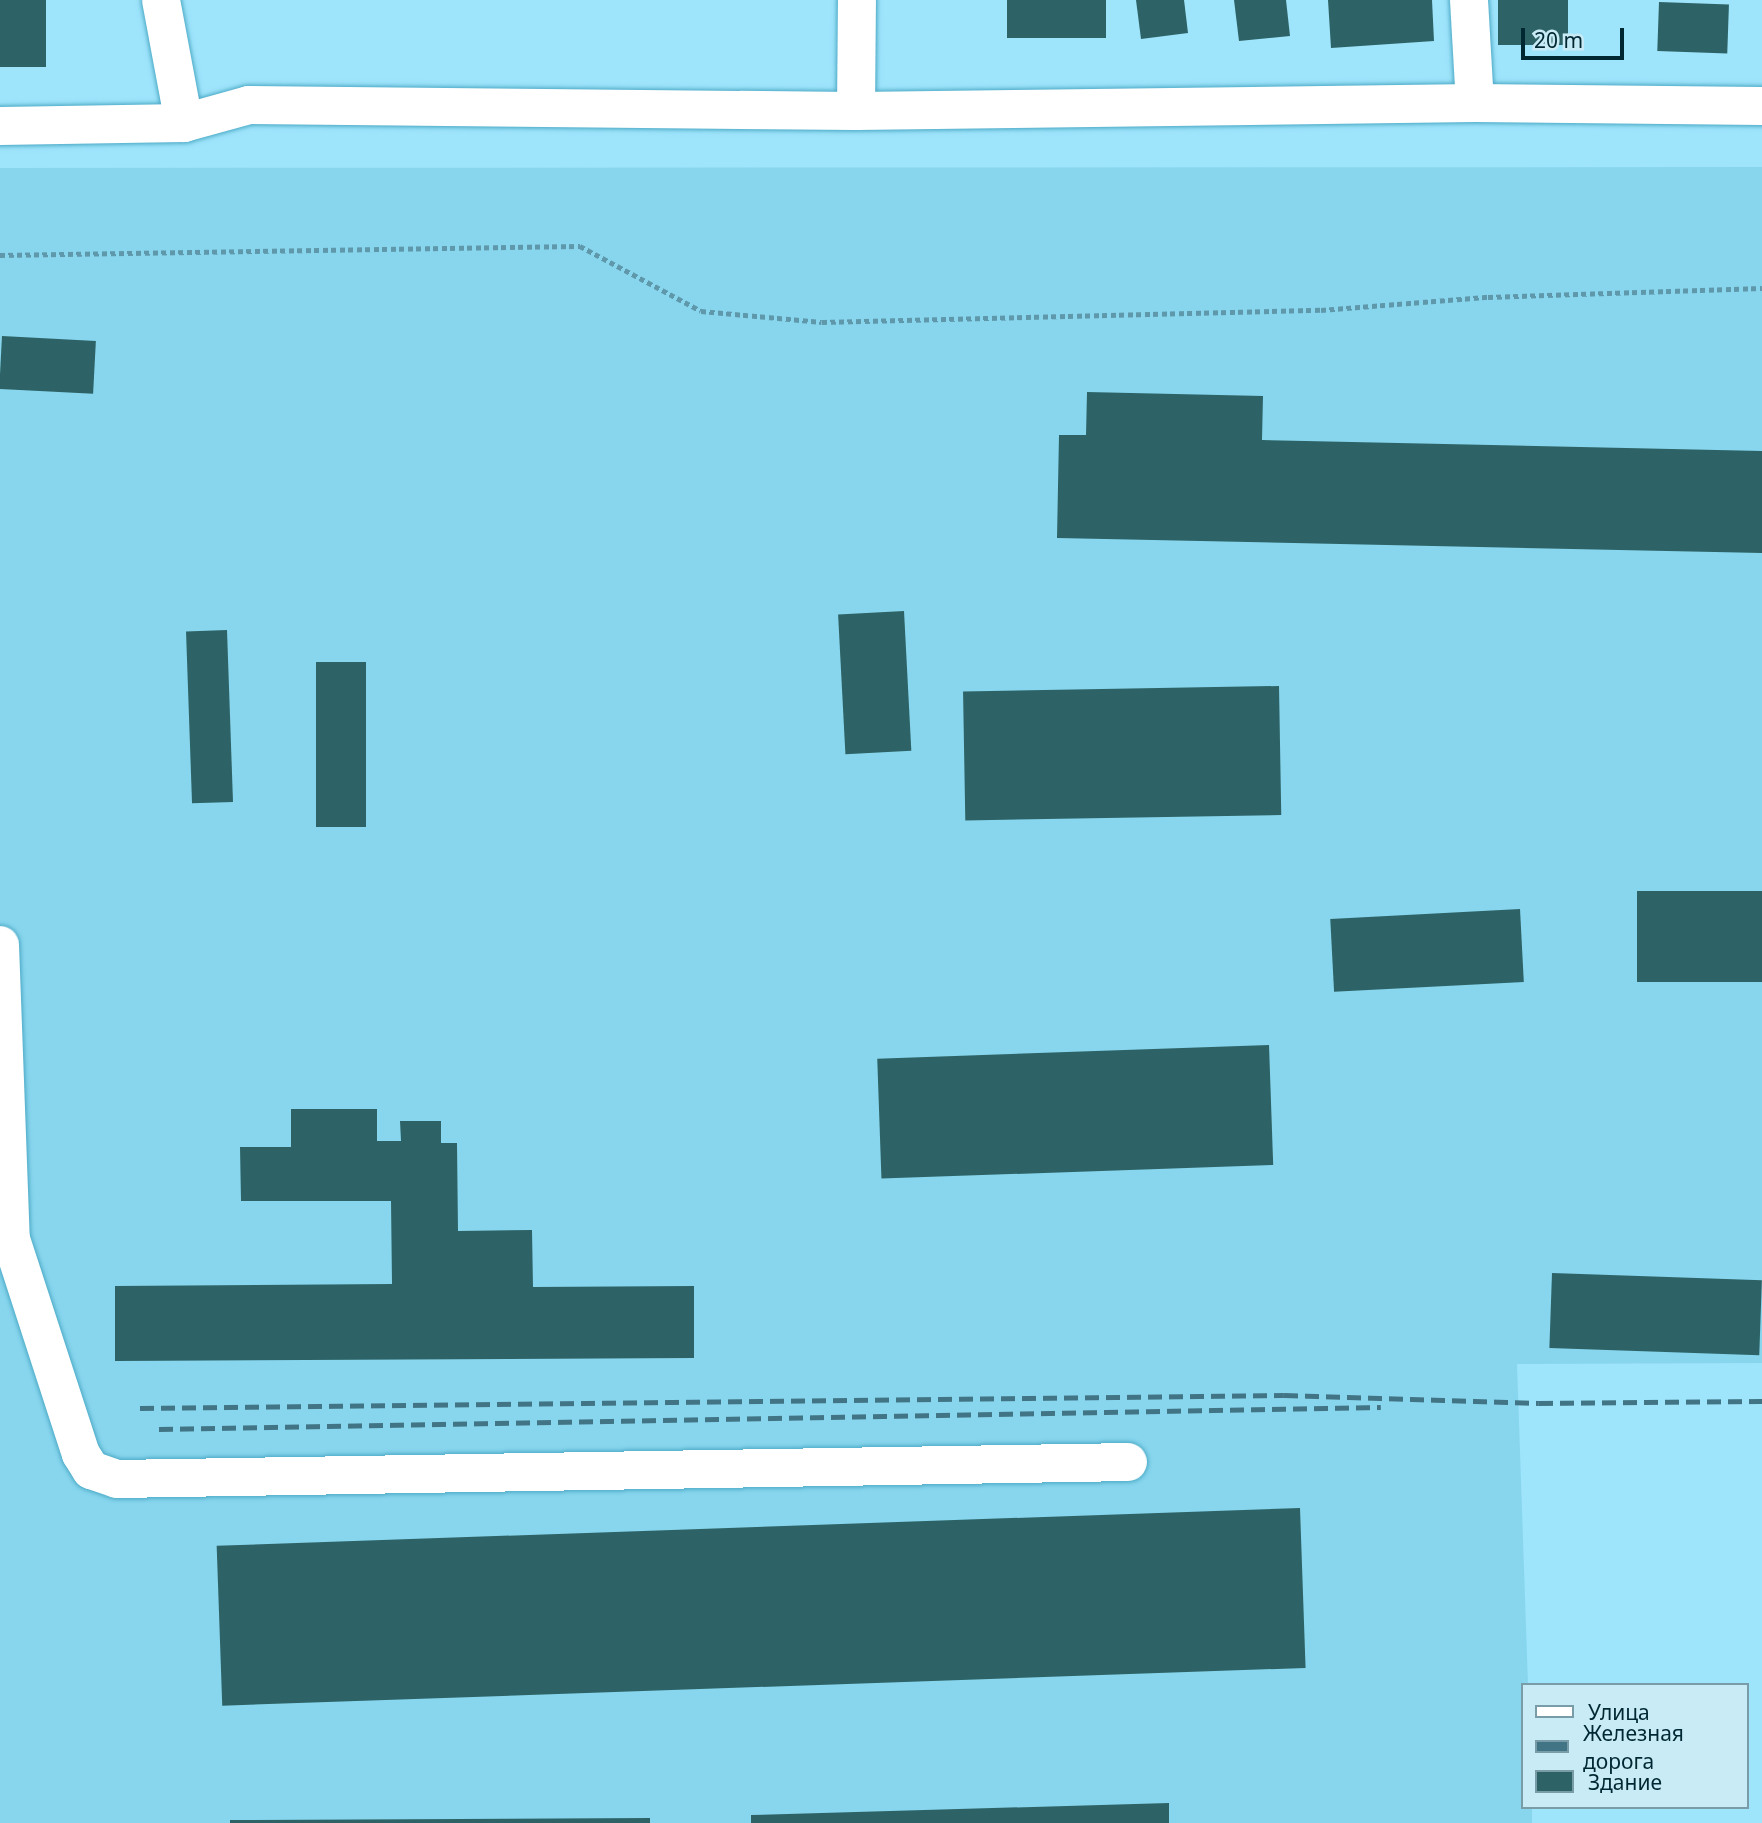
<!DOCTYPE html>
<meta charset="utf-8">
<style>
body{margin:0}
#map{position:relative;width:1762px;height:1823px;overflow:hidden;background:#9ee4fb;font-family:"Noto Sans",sans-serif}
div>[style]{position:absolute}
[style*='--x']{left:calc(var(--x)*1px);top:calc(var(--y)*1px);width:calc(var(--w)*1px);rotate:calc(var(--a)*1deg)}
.built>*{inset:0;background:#88d6ee}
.building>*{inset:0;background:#2d6366;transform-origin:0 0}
.path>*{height:4.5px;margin-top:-2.25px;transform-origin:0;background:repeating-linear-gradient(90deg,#5e98aa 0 5px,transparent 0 8.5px)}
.roads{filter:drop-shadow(0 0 2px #4daac6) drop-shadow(0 0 2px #4daac6)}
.minor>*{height:38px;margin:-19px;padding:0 19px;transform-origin:19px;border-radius:19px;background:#fff}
.rail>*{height:5px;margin-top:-2.5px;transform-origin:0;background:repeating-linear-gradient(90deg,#417585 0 14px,transparent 0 21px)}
span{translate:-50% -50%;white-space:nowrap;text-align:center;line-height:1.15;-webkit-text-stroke:7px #c9ebf6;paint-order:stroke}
.legend{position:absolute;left:1521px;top:1683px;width:228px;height:126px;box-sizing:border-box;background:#c9ebf6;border:2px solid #799da8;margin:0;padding:9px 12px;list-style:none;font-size:21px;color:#002833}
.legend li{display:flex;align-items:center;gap:14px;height:35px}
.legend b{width:35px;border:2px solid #799da8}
.scale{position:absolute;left:1521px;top:28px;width:103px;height:32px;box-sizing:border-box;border:4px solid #002833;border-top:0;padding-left:9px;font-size:21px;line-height:24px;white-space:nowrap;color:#002833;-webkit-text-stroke:5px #c9ebf6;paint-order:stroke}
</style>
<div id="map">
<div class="built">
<i style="clip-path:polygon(1762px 167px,1762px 1363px,1517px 1364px,1528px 1685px,1522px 1685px,1522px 1807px,1532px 1807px,1532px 1823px,0 1823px,0 168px)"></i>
</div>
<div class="building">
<i style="left:0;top:0;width:46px;height:67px"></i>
<i style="left:1007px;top:0;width:99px;height:38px"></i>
<i style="clip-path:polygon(1136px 0,1184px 0,1188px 33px,1141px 39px)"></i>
<i style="clip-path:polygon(1234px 0,1286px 0,1290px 36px,1239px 41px)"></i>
<i style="clip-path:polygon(1328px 0,1432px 0,1434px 41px,1331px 48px)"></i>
<i style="left:1498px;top:0;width:70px;height:45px"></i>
<i style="left:1659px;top:2px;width:70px;height:49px;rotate:2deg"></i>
<i style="left:2px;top:336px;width:94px;height:53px;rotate:3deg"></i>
<i style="clip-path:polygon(1087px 392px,1263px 396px,1262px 440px,1762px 451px,1762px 553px,1057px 538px,1059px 435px,1086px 435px)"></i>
<i style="left:904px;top:611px;width:140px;height:66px;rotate:87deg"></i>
<i style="left:227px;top:630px;width:172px;height:41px;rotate:88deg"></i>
<i style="left:316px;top:662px;width:50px;height:165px"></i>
<i style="left:1279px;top:686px;width:129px;height:316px;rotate:89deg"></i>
<i style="left:1762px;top:891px;width:91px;height:125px;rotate:90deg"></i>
<i style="left:1520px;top:909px;width:73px;height:190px;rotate:87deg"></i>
<i style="left:1269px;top:1045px;width:120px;height:392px;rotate:88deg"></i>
<i style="clip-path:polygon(291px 1109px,377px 1109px,377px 1141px,401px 1141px,400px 1121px,441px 1121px,441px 1143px,457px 1143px,458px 1231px,532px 1230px,533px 1287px,694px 1286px,694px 1358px,115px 1361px,115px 1286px,392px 1284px,391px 1201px,241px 1201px,240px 1147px,291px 1147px)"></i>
<i style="left:1552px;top:1273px;width:210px;height:75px;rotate:2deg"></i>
<i style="left:1300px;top:1508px;width:160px;height:1084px;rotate:88deg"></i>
<i style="clip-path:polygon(1169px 1803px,1169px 1823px,751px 1823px,751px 1815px)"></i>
<i style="clip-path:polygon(650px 1818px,650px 1823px,230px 1823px,230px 1820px)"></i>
</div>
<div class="path">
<i style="--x:0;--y:255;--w:580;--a:-0.89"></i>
<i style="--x:580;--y:246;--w:137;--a:28.2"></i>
<i style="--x:701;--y:311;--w:121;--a:5.2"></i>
<i style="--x:822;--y:322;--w:499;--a:-1.4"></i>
<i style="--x:1321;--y:310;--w:168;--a:-4.5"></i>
<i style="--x:1488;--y:297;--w:274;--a:-1.9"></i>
</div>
<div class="roads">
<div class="minor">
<i style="--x:161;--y:0;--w:125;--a:79.4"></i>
<i style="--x:1469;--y:0;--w:103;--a:86.7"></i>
<i style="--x:856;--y:111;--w:111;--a:-89.5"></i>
<i style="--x:0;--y:126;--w:184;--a:-0.9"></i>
<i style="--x:184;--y:123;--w:67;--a:-15.5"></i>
<i style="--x:249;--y:105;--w:607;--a:0.57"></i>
<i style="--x:856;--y:111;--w:619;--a:-0.74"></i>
<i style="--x:1475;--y:103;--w:287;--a:0.6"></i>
<i style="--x:0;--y:945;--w:294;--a:87.9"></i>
<i style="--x:11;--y:1239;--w:226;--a:72"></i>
<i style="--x:81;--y:1454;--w:19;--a:58"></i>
<i style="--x:91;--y:1470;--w:28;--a:19"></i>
<i style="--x:117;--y:1479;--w:1011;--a:-0.96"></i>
</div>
</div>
<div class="rail">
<i style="--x:140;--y:1408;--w:1144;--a:-0.65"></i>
<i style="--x:1284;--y:1395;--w:255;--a:1.8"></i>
<i style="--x:1539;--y:1403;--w:223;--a:-0.5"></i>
<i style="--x:159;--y:1429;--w:1222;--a:-1.03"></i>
</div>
<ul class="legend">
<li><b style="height:9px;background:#fff"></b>Улица</li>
<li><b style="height:9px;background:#417585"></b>Железная дорога</li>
<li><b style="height:19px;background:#2d6366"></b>Здание</li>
</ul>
<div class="scale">20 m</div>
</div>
